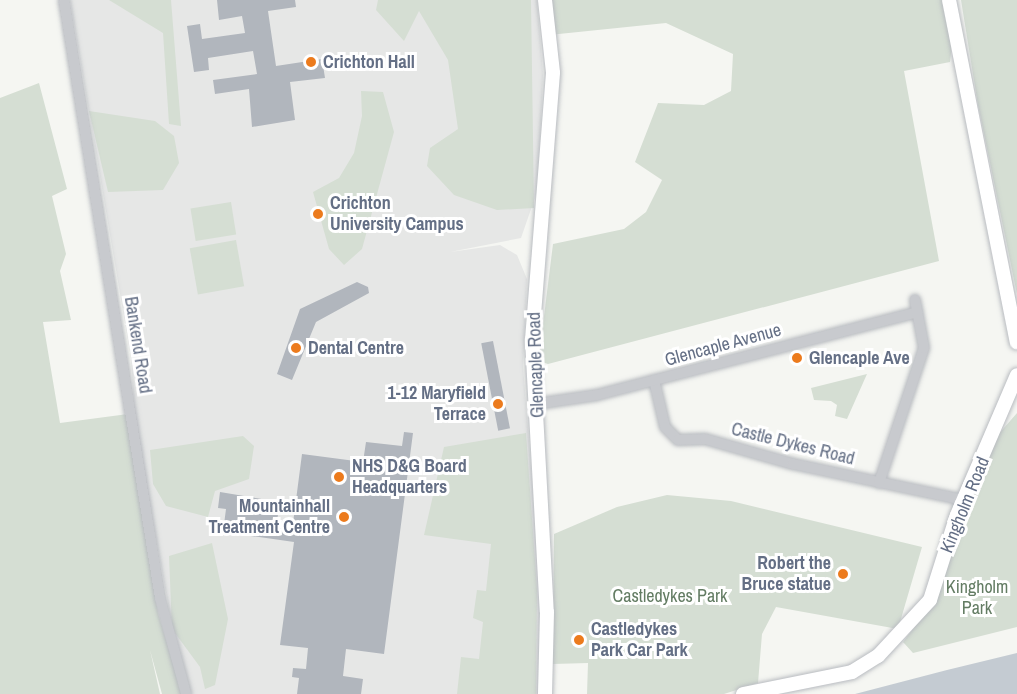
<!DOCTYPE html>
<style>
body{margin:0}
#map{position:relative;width:1017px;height:694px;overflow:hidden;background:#f5f6f2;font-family:"Archivo Narrow",sans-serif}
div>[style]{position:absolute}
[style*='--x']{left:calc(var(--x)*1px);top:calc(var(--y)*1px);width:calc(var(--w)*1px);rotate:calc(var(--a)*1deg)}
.built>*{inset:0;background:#e6e7e6}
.green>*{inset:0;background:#d5ded3;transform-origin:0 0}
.water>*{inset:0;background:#c4cbd2}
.building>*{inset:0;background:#b1b6bd;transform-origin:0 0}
.roads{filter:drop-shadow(0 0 2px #b8bbc0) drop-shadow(0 0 2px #b8bbc0)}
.minor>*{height:10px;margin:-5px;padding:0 5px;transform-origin:5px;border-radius:5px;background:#c8cace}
.major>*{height:14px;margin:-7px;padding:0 7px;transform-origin:7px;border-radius:7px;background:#fff}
.dots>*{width:16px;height:16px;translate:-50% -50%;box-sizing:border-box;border:3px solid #fff;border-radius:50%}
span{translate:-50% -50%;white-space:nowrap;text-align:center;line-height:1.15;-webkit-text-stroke:6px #fff;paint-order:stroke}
.poi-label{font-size:18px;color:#646f85;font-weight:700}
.left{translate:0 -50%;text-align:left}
.right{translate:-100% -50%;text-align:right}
.street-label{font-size:18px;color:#646f85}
.park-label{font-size:18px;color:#637c63}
</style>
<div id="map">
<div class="built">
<i style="clip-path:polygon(70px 0,537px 0,543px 74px,538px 189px,521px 238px,450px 252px,500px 245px,517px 255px,527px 279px,523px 366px,540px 581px,539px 694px,190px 694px,169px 609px,135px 424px,131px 358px)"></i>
</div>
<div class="green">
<i style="clip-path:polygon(109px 0,171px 0,181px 126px,169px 124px,163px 33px)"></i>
<i style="clip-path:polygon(378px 0,531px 0,534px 208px,497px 210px,454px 195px,427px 166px,430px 148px,458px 129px,448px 60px,419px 11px,404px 41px,376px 10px)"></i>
<i style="clip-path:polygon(545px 0,949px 0,954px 28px,950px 62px,904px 71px,939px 261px,548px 364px,533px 359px,532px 339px,541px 340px,553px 244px,624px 229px,646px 212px,662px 180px,635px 162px,658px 103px,704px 105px,731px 91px,733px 54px,666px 23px,549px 35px)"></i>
<i style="clip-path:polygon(961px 0,1017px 0,1017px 294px,978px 105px)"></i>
<i style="clip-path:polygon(39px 83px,67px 189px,52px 196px,66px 254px,60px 271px,71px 320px,43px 322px,60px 423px,128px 414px,158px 613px,182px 694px,162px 694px,150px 650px,160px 694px,0 694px,0 98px)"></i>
<i style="clip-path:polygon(361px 91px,383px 92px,394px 132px,362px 249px,344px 265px,329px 249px,313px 192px,339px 178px,354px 153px,362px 116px)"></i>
<i style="clip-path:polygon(89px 111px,155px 121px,174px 136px,179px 163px,163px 190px,108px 192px)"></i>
<i style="left:231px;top:202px;width:33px;height:41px;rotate:81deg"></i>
<i style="left:236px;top:240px;width:47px;height:47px;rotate:80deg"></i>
<i style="clip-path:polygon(867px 374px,847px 419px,835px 416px,837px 405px,831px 401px,814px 400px,811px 388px)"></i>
<i style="clip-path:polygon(1017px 413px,1017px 627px,913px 653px,903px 642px,932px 604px,990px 444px)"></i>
<i style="clip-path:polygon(526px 433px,537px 589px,536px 694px,457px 694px,461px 657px,479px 659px,483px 622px,473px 618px,477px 590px,486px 591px,491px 544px,424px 535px,444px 447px)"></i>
<i style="clip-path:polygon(243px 436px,254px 446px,249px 479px,215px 491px,208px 517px,166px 506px,153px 484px,150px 450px)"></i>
<i style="clip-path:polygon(667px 495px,731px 501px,922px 547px,898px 629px,776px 607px,762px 634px,758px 683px,724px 694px,587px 694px,588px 663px,553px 664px,554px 534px,617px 507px)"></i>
<i style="clip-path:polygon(212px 543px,228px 619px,215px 685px,205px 689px,200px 667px,172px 629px,169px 556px)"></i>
</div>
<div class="water">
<i style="clip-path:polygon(1017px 653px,1017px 694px,855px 694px,947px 670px)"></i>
</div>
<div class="building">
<i style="clip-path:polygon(217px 0,295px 0,296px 7px,268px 11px,276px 66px,322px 59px,325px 78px,290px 82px,295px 120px,252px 127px,249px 89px,215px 94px,213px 80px,257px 74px,253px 51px,208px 58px,209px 70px,194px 72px,187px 26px,200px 24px,202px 39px,245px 33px,242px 16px,219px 20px)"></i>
<i style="clip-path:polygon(357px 282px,368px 287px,369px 293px,316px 322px,292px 380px,277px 374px,300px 309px)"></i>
<i style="left:493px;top:341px;width:89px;height:12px;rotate:79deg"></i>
<i style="clip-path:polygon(404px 432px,413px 433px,384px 654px,346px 649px,343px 676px,363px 679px,361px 694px,297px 694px,299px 678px,292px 677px,293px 668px,306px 669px,308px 648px,280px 645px,294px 542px,223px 532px,226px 509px,218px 508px,220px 492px,280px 502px,277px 521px,293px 523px,302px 454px,363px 462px,366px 442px,402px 446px)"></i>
</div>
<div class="roads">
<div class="minor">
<i style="--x:64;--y:0;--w:606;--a:80.88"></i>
<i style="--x:160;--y:598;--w:99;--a:74.8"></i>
<i style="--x:654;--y:380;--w:48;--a:76.8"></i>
<i style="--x:665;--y:427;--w:18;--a:45"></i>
<i style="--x:678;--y:440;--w:27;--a:-2"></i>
<i style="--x:705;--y:439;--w:91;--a:15.9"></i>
<i style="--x:793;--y:464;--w:175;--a:11.9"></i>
<i style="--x:536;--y:404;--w:62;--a:-8.4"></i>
<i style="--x:597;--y:395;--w:331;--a:-14.5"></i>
<i style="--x:879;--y:483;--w:142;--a:-71.6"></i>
<i style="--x:924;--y:348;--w:49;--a:-100.6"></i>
</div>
<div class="major">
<i style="--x:545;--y:0;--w:73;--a:83.7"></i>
<i style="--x:553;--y:73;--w:267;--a:94.5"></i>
<i style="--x:532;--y:339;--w:273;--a:86.9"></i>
<i style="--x:547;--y:612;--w:82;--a:91.4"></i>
<i style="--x:949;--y:0;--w:349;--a:78.8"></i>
<i style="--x:743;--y:694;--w:111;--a:-11.4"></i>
<i style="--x:852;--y:672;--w:31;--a:-32"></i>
<i style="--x:878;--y:656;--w:76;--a:-47.1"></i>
<i style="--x:930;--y:600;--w:89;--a:-72.4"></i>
<i style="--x:957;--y:515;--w:152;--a:-66.8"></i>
</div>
</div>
<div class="dots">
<i style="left:311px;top:62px;background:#ec7b1d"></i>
<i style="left:318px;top:214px;background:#ec7b1d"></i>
<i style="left:296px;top:348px;background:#ec7b1d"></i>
<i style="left:797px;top:358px;background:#ec7b1d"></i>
<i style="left:498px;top:404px;background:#ec7b1d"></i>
<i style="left:339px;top:477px;background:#ec7b1d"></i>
<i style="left:344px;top:517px;background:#ec7b1d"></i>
<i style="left:843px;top:574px;background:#ec7b1d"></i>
<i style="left:579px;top:640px;background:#ec7b1d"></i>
</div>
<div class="poi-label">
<span class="left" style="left:323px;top:62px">Crichton Hall</span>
<span class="left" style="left:330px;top:214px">Crichton<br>University Campus</span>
<span class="left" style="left:308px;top:348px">Dental Centre</span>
<span class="left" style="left:809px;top:358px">Glencaple Ave</span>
<span class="right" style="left:486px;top:404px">1-12 Maryfield<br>Terrace</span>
<span class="left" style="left:352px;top:477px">NHS D&amp;G Board<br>Headquarters</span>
<span class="right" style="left:330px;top:517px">Mountainhall<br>Treatment Centre</span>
<span class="right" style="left:831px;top:574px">Robert the<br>Bruce statue</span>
<span class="left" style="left:591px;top:640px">Castledykes<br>Park Car Park</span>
</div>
<div class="street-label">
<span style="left:138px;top:345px;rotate:81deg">Bankend Road</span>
<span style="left:723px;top:345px;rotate:-15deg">Glencaple Avenue</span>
<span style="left:536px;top:365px;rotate:-92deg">Glencaple Road</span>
<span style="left:793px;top:444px;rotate:14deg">Castle Dykes Road</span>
<span style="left:965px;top:505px;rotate:-68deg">Kingholm Road</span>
</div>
<div class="park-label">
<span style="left:977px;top:598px">Kingholm<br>Park</span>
<span style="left:670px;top:596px">Castledykes Park</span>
</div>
</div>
